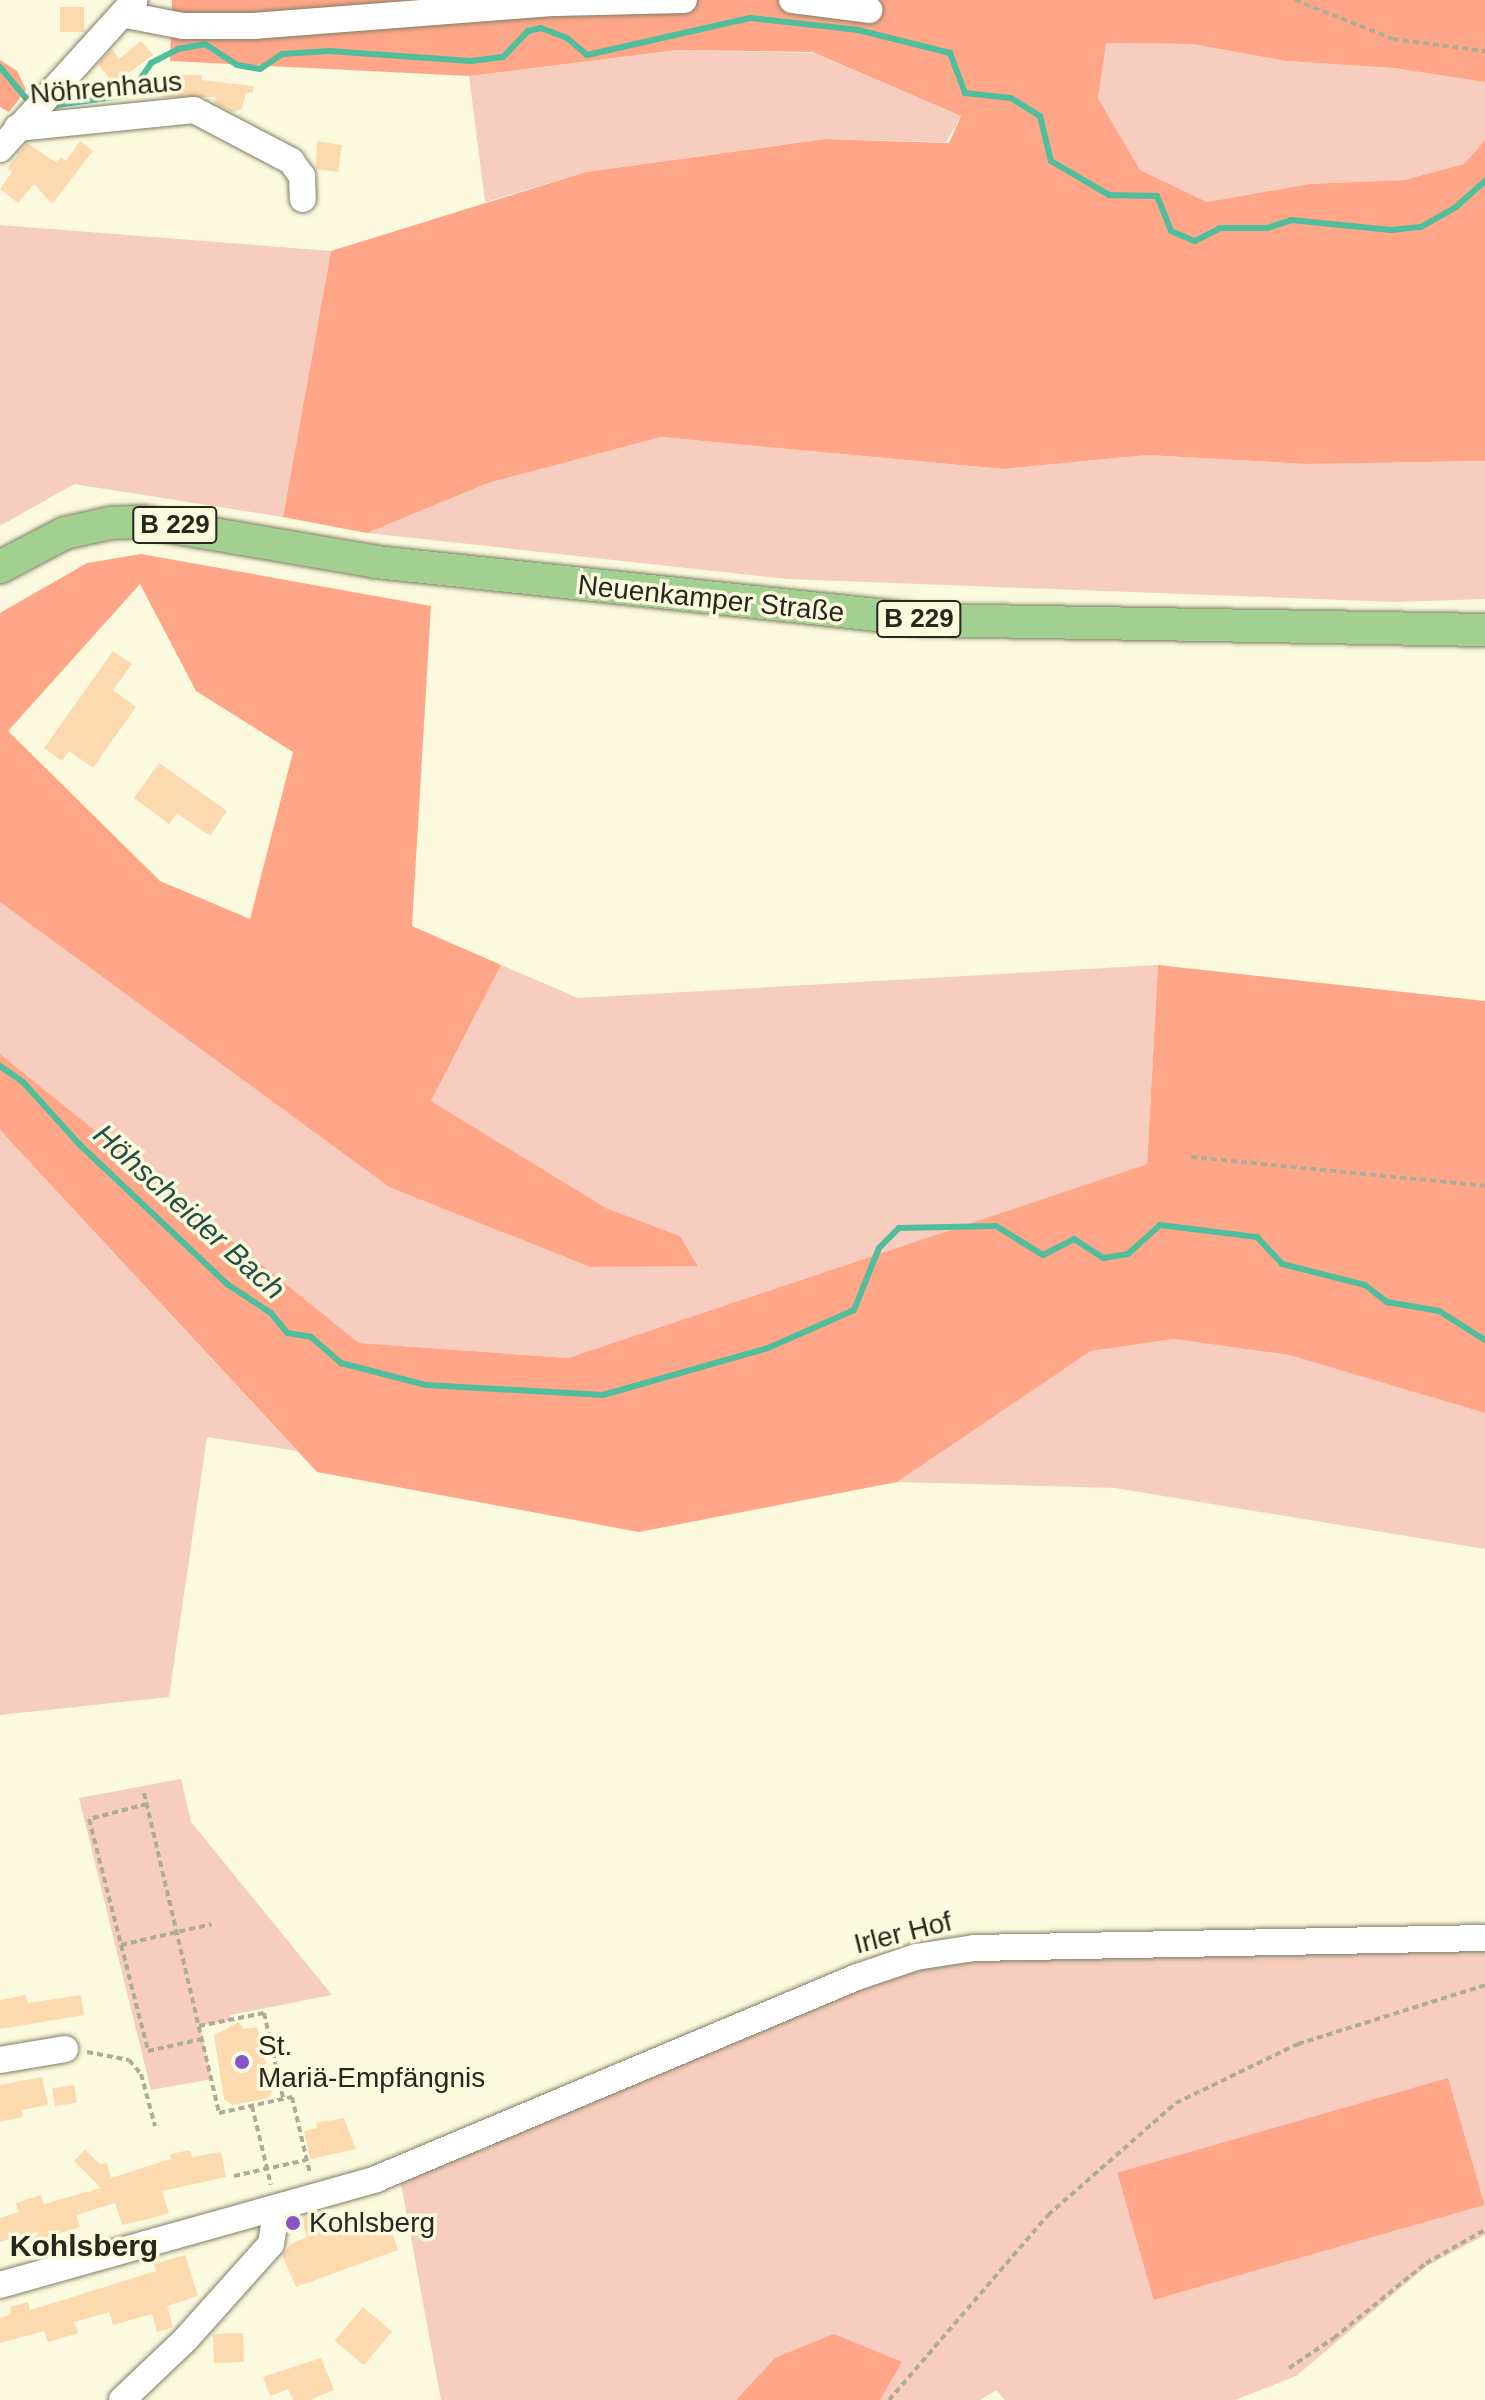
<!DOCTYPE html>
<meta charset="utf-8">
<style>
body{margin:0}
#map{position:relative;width:1485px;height:2400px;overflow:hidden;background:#fcfade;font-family:Helvetica,sans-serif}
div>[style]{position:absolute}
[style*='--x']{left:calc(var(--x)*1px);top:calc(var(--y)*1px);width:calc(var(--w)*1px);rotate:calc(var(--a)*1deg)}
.green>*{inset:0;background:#f7cdbf}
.forest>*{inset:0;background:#ffa688;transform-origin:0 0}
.stream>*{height:6px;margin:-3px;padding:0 3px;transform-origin:3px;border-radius:3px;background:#4fbe9d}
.building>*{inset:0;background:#fcd9ae;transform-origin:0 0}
.path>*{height:4px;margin-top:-2px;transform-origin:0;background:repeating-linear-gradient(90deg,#adac96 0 6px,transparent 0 10px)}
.roads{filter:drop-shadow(0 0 2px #7f7e65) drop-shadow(0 0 2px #7f7e65)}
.minor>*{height:26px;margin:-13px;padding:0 13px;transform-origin:13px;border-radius:13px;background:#fff}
.major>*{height:32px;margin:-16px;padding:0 16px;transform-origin:16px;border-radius:16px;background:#a2d090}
.dots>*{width:22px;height:22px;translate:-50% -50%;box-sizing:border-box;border:4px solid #fcfade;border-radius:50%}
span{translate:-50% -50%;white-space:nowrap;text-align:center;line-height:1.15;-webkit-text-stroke:7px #fcfade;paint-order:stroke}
.shield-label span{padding:2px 6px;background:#fcfade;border:2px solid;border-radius:6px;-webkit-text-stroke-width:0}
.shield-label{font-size:26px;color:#27271c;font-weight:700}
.street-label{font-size:28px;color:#27271c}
.poi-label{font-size:28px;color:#27271c}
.left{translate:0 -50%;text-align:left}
.water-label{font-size:30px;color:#225143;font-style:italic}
.neighbourhood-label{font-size:30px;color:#27271c;font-weight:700}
</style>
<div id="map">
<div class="green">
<i style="clip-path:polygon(1105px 43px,1193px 44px,1286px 61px,1393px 68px,1485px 82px,1485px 140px,1464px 164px,1404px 180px,1309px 184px,1207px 202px,1140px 170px,1098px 98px)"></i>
<i style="clip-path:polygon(679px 50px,813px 53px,961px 116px,946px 142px,824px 139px,586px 172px,485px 202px,469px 76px)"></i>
<i style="clip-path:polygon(0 225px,331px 251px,283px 517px,74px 484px,0 526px)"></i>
<i style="clip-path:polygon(661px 437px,1003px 469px,1147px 455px,1306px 464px,1485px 461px,1485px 599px,1394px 602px,788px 579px,367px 533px,488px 483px)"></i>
<i style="clip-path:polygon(0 902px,389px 1187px,590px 1267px,698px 1265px,680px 1236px,606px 1208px,431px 1101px,501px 965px,578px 998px,1158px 965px,1147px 1164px,568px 1358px,359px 1343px,0 1054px)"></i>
<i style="clip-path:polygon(0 1130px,297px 1451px,207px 1437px,169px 1697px,0 1715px)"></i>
<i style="clip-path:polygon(1174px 1339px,1289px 1355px,1485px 1413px,1485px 1549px,1115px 1488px,897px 1482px,1091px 1351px)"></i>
<i style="clip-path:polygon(181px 1779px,191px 1822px,332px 1995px,230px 2015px,231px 2020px,200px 2026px,212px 2079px,151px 2090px,79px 1798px)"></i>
<i style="clip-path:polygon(1485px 1950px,1485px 2235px,1427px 2266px,1296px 2376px,1235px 2400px,1005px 2400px,996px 2390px,980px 2400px,789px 2400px,889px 2385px,901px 2362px,775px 2358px,736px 2400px,441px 2400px,400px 2178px,885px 1978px,955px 1962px)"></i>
</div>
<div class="forest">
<i style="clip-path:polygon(172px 0,1485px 0,1485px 82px,1393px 68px,1286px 61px,1193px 44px,1106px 43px,1098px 98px,1140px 170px,1207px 202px,1309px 184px,1404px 180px,1464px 164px,1485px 140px,1485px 461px,1306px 464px,1147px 455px,1003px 469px,661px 437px,488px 483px,367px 533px,283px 517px,331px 251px,586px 172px,825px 139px,949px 143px,961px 116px,812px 52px,678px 50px,469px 76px,170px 61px)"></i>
<i style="clip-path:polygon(0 60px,17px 71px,26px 90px,9px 112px,0 107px)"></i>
<i style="clip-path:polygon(evenodd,141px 554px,431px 606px,412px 926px,501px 965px,431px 1101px,606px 1208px,680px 1236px,698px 1266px,590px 1267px,389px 1187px,0 902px,0 613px,87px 563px,141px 554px,140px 584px,196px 691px,293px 752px,250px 919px,160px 881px,8px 731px,140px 584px)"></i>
<i style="clip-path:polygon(1158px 965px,1485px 1001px,1485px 1413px,1289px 1355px,1174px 1339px,1091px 1351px,897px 1482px,639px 1532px,317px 1472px,0 1130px,0 1054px,359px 1343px,568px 1358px,1147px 1164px)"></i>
<i style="left:1448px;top:2078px;width:132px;height:344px;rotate:74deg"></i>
<i style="clip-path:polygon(834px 2334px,902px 2362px,880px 2400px,736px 2400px,775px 2358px)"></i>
</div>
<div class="stream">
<i style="--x:0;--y:67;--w:47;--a:50.2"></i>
<i style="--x:49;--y:106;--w:81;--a:-7.8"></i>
<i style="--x:129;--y:95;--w:39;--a:-55"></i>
<i style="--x:151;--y:63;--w:30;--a:-27"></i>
<i style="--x:178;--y:49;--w:27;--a:-10"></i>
<i style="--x:205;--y:44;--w:38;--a:33"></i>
<i style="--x:237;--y:65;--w:23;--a:10"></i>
<i style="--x:260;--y:69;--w:27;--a:-34"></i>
<i style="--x:282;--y:54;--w:47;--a:-3.7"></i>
<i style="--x:329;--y:51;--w:142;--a:4"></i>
<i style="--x:471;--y:61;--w:32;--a:-7"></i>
<i style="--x:503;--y:57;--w:36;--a:-46"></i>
<i style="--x:528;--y:31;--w:13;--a:-13"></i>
<i style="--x:541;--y:28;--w:28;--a:21"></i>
<i style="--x:567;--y:38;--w:26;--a:40"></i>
<i style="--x:587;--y:55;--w:167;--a:-12.8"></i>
<i style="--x:750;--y:18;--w:109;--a:6.3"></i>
<i style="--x:858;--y:30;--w:95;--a:14"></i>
<i style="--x:950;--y:53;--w:43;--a:69.4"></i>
<i style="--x:965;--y:93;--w:46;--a:6.2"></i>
<i style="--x:1011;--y:98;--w:34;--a:32"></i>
<i style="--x:1040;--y:116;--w:46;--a:76.3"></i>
<i style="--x:1051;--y:161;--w:67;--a:30.4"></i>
<i style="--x:1109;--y:195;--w:48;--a:1.2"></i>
<i style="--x:1157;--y:196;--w:38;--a:68"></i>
<i style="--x:1171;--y:231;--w:26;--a:23"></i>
<i style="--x:1195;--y:241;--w:28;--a:-27"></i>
<i style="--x:1220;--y:228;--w:47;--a:0"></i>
<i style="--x:1267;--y:228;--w:25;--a:-18"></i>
<i style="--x:1291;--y:220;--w:100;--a:5.7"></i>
<i style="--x:1391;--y:230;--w:30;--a:-6"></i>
<i style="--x:1421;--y:227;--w:40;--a:-29.7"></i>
<i style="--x:1456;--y:207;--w:39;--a:-42"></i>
<i style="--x:0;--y:1066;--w:28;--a:35"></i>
<i style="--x:23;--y:1082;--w:84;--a:47.9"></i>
<i style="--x:79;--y:1144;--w:204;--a:43.4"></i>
<i style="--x:227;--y:1284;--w:53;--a:33.4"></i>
<i style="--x:271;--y:1313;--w:26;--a:51"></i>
<i style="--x:287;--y:1333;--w:24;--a:9"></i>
<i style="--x:311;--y:1337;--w:40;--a:41"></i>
<i style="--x:341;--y:1363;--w:88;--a:14.5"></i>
<i style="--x:426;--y:1385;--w:177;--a:3.2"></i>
<i style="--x:603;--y:1395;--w:172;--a:-15.9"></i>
<i style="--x:768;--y:1348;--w:94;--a:-23.8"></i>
<i style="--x:854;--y:1310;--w:67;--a:-68"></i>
<i style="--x:879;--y:1248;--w:28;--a:-45"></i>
<i style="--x:899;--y:1228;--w:97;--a:-1.2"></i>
<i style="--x:996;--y:1226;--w:55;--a:31.7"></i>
<i style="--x:1043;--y:1255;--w:35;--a:-27"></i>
<i style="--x:1074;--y:1239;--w:35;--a:33"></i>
<i style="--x:1103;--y:1258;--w:25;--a:-9"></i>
<i style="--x:1128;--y:1254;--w:43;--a:-42.2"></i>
<i style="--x:1160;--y:1225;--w:98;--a:7.1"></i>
<i style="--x:1257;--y:1237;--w:37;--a:47"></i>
<i style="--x:1282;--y:1264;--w:86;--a:14.2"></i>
<i style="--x:1365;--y:1285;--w:28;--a:38"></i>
<i style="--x:1387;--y:1302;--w:53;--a:9.8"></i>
<i style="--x:1439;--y:1311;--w:54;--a:32.2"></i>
</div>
<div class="building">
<i style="left:60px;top:7px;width:24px;height:25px"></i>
<i style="clip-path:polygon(141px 41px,153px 55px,114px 84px,98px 64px,112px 49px,119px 59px)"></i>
<i style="clip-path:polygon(161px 74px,202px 75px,202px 80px,253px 86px,253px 92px,246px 93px,242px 109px,232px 112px,214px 103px,216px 97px,161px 97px)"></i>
<i style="clip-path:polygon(80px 141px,93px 151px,52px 204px,34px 184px,18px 203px,0 189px,12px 172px,7px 168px,27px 143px,57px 163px,61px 157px,66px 161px)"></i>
<i style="clip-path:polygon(317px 141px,342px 145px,338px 172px,316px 169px)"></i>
<i style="clip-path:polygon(113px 651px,132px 664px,113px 690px,136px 707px,93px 768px,69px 751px,62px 761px,44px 748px)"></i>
<i style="clip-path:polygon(159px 763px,227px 811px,210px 836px,177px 813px,169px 824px,134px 798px)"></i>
<i style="clip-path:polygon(26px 1995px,28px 2003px,81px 1995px,84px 2015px,0 2029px,0 2000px)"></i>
<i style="clip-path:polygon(238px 2022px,244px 2029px,257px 2027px,273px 2090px,268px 2098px,232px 2105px,224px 2099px,214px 2036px)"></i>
<i style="clip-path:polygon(42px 2077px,48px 2105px,22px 2110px,23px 2117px,0 2122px,0 2085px)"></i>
<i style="left:74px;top:2085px;width:18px;height:22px;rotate:81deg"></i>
<i style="clip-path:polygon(344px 2118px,356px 2149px,310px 2159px,304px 2131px,317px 2128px,316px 2123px)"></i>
<i style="clip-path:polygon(85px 2150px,100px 2164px,107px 2163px,111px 2178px,171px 2159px,170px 2154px,190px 2150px,192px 2157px,221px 2152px,226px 2177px,162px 2191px,169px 2213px,148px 2219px,122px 2225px,115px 2203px,76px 2215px,80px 2227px,28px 2243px,26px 2234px,0 2242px,0 2218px,19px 2212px,16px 2203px,41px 2195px,44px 2204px,101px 2188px,74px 2161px)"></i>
<i style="clip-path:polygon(385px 2210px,398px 2250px,296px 2287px,282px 2255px,291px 2244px,307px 2237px,301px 2219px,316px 2214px,323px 2233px)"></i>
<i style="clip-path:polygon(185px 2255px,198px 2296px,167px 2306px,173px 2327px,157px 2332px,152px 2314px,113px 2325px,109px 2312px,74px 2322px,78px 2333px,48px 2342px,44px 2331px,0 2343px,0 2318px,11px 2314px,10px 2307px,28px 2302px,30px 2310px,63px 2300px,156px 2271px,154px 2264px)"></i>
<i style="left:363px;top:2307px;width:38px;height:44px;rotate:40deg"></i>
<i style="left:243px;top:2333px;width:29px;height:30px;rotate:88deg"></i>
<i style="clip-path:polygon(321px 2358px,334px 2390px,310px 2400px,293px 2400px,288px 2389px,270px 2396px,263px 2377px)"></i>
</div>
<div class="path">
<i style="--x:1295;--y:0;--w:105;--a:21.7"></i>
<i style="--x:1393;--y:39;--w:93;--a:7.4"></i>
<i style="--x:1191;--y:1157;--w:295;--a:5.6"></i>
<i style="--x:144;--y:1793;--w:329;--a:76.8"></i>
<i style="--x:219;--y:2113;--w:75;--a:-12.4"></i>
<i style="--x:292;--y:2097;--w:79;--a:76.8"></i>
<i style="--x:147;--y:1804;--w:60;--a:165.5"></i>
<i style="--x:89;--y:1819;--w:239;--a:75.7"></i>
<i style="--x:148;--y:2051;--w:55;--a:-12.5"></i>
<i style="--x:121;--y:1945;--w:93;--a:-13"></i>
<i style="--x:199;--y:2026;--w:66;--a:-11.3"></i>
<i style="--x:264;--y:2013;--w:87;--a:77.4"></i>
<i style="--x:87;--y:2052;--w:43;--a:10.8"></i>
<i style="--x:129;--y:2060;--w:18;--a:49"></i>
<i style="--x:141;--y:2074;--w:54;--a:74.9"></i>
<i style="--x:252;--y:2106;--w:81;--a:76.5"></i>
<i style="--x:234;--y:2176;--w:74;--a:-12.5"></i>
<i style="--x:1289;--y:2368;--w:54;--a:-33.7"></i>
<i style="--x:1334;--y:2338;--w:119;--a:-39.2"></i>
<i style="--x:1426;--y:2263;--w:68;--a:-29.2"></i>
<i style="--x:889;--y:2400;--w:244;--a:-49.3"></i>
<i style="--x:1048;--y:2215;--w:170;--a:-41.2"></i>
<i style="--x:1176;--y:2103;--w:136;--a:-25.8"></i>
<i style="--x:1298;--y:2044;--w:196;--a:-17.5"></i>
</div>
<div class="roads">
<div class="minor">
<i style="--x:792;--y:0;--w:78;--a:7.4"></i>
<i style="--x:126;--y:15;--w:58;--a:10.9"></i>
<i style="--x:183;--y:26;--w:70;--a:0"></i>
<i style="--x:253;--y:26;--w:303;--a:-4.4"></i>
<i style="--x:555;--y:3;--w:129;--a:-1.3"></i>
<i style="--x:17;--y:128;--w:178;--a:-5.8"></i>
<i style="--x:194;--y:110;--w:110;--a:27.7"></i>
<i style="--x:291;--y:161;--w:19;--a:54"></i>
<i style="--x:302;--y:176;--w:23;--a:88"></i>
<i style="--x:0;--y:149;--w:200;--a:-47.8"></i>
<i style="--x:0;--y:2060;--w:66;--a:-9.6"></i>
<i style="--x:0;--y:2285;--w:391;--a:-15.7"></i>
<i style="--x:376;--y:2179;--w:522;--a:-22.78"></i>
<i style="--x:857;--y:1977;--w:62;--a:-18.7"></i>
<i style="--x:916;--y:1957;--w:59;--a:-8.8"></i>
<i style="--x:974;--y:1948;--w:511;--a:-1.12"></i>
<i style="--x:122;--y:2400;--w:88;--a:-43.6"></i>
<i style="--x:186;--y:2339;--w:127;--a:-48.2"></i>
<i style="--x:271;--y:2244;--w:37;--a:-81"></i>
</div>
<div class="major">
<i style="--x:0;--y:567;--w:73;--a:-27.6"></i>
<i style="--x:65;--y:533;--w:46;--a:-12.5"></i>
<i style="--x:110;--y:523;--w:33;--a:-2"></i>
<i style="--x:143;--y:522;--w:236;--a:9.7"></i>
<i style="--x:376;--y:562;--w:551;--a:6.04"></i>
<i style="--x:924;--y:620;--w:561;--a:1.02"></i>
</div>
</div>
<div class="dots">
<i style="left:242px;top:2062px;background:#8854cb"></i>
<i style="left:293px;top:2223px;background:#8854cb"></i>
</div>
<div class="shield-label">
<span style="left:175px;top:525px">B 229</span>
<span style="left:919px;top:619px">B 229</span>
</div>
<div class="street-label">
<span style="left:106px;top:88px;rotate:-5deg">Nöhrenhaus</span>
<span style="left:711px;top:599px;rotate:6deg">Neuenkamper Straße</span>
<span style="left:903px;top:1933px;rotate:-14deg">Irler Hof</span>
</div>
<div class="poi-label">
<span class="left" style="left:258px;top:2062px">St.<br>Mariä-Empfängnis</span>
<span class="left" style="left:309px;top:2223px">Kohlsberg</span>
</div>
<div class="water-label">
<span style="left:189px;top:1212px;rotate:42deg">Höhscheider Bach</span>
</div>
<div class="neighbourhood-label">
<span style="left:84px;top:2246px">Kohlsberg</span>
</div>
</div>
